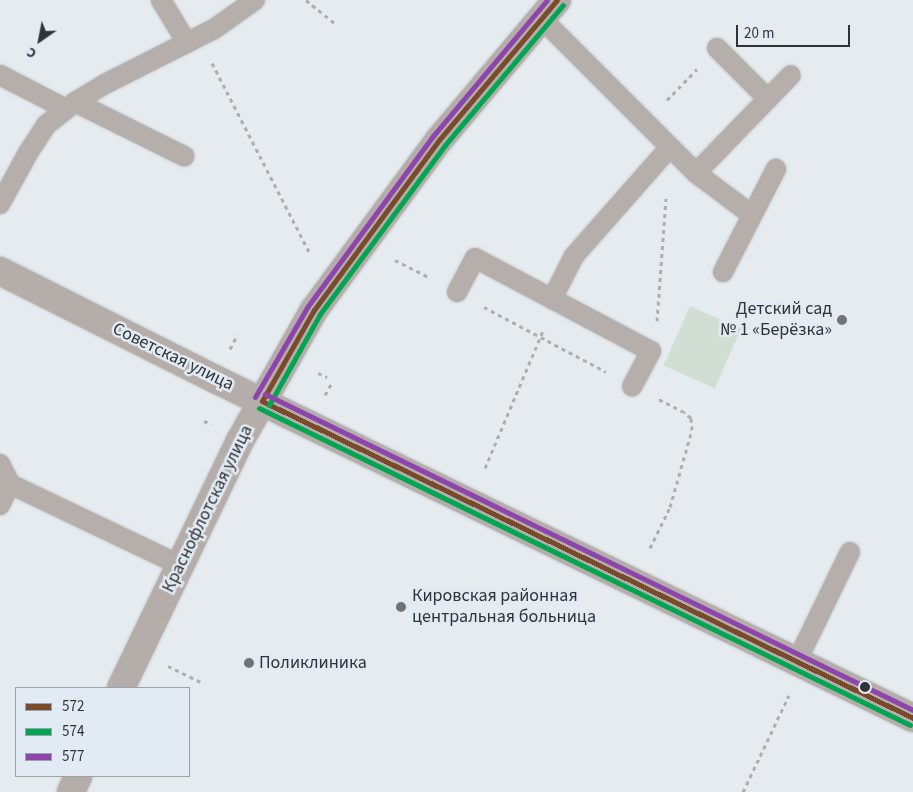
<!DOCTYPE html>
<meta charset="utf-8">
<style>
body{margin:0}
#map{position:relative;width:913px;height:792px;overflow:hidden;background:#e6ebf0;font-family:"Source Sans 3",sans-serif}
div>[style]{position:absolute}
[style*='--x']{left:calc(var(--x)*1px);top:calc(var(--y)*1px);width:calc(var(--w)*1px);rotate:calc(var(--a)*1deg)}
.green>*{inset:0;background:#d1ded4;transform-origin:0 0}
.path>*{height:3px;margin-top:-1.5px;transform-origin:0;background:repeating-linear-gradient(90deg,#b1adac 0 4px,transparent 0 8px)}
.roads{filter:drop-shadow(0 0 1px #c2c6ca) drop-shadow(0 0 1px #c2c6ca)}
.lane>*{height:20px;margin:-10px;padding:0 10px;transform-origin:10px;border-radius:10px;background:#b6aeaa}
.secondary>*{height:28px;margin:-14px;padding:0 14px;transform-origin:14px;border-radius:14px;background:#b5adaa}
.bus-1>*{height:5px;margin:-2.5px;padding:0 2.5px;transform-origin:2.5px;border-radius:2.5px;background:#7a4b2a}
.bus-2>*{height:5px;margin:-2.5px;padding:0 2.5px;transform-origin:2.5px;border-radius:2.5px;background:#00a651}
.bus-3>*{height:5px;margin:-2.5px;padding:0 2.5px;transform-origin:2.5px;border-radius:2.5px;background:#8e44ad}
.dots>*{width:14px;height:14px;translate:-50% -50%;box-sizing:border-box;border:2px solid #e2ebf4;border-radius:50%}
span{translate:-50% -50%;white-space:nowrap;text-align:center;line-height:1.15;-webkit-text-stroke:5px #e2ebf4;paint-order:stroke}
.poi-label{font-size:18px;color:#303437}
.right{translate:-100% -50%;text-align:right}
.left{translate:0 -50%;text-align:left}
.street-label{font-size:18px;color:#303437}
.legend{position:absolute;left:15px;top:687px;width:175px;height:90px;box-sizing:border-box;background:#e2ebf4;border:1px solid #9ba2a8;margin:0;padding:6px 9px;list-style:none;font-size:15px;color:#303437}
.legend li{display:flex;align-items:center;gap:10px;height:25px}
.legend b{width:25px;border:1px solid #9ba2a8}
.north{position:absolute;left:15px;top:15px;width:50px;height:50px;-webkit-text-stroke:4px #e2ebf4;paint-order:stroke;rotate:213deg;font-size:14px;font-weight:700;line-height:20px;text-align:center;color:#303437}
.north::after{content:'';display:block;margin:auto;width:18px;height:22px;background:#303437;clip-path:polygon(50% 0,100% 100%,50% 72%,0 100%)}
.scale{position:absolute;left:736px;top:25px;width:114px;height:22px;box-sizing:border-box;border:2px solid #303437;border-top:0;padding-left:6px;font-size:15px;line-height:18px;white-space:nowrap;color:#303437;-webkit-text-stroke:4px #e2ebf4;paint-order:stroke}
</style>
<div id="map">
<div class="green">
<i style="left:690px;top:306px;width:56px;height:65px;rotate:24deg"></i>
</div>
<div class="path">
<i style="--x:306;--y:0;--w:36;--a:39"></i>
<i style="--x:212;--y:63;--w:212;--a:62.8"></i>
<i style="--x:667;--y:100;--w:43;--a:-45.9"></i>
<i style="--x:395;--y:260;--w:39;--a:27"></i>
<i style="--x:484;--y:307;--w:138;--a:28"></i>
<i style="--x:657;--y:321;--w:123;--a:-85.8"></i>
<i style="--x:230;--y:349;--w:16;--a:-63"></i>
<i style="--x:318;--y:373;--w:10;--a:24"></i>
<i style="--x:325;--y:395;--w:13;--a:-61"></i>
<i style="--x:204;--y:421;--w:8;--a:23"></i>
<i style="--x:485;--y:468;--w:152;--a:-67.1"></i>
<i style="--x:650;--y:548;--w:46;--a:-64"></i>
<i style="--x:670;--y:507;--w:80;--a:-74.1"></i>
<i style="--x:692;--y:430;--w:12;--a:-95"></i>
<i style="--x:691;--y:418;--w:9;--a:-139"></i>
<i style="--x:684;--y:412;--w:29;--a:-153"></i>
<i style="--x:168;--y:666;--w:39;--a:26"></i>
<i style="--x:743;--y:792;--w:107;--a:-64.6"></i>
</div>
<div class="roads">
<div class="lane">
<i style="--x:161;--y:0;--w:50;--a:58.8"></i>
<i style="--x:541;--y:18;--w:219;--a:45"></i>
<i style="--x:696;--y:173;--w:70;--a:36.9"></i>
<i style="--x:717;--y:48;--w:72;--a:45"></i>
<i style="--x:0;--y:75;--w:74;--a:27.3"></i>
<i style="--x:75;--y:102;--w:122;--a:26.4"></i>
<i style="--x:696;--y:173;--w:136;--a:-45.9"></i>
<i style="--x:0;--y:204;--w:58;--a:-61.2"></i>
<i style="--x:28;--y:153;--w:33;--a:-57"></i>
<i style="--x:46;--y:125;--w:37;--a:-38"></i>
<i style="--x:75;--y:102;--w:35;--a:-31"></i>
<i style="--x:105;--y:84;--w:122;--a:-26.8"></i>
<i style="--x:214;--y:29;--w:50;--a:-35.3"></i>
<i style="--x:723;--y:272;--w:116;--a:-62.8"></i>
<i style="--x:457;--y:292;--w:38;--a:-62"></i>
<i style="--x:475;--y:258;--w:199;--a:27.9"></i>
<i style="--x:651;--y:351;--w:40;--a:118"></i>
<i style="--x:552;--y:299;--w:48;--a:-62.9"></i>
<i style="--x:574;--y:256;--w:145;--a:-48.6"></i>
<i style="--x:0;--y:464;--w:22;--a:63"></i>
<i style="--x:10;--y:484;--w:188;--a:25.5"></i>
<i style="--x:0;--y:505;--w:23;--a:-65"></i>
<i style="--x:797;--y:661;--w:121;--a:-64.1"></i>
</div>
<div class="secondary">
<i style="--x:0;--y:271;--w:241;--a:26.7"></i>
<i style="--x:215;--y:379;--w:776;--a:25.9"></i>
<i style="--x:121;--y:688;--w:276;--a:-64.3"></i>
<i style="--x:241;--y:439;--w:148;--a:-60.5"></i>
<i style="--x:314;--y:310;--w:211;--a:-53.7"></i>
<i style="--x:439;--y:140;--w:183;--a:-49.9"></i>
<i style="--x:71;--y:792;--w:17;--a:-66"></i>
</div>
</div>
<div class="bus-1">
<i style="--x:262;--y:401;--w:724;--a:25.96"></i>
<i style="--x:262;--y:401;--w:105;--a:-60.3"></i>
<i style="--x:314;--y:310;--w:211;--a:-53.7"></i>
<i style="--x:439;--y:140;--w:183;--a:-49.9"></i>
</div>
<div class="bus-2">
<i style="--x:269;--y:405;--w:104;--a:-60.7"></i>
<i style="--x:320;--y:314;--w:210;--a:-53.5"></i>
<i style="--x:445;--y:145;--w:183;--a:-49.9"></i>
<i style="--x:259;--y:408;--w:724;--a:25.96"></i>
</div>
<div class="bus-3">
<i style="--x:265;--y:394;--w:721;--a:26"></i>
<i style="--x:255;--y:397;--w:105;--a:-59.8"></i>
<i style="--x:308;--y:306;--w:211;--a:-53.7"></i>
<i style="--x:433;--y:136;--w:177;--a:-50"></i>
</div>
<div class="dots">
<i style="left:842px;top:320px;background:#707478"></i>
<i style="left:401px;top:607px;background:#707478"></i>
<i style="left:249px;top:663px;background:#707478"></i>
<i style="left:865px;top:687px;background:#303437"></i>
</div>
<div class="poi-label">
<span class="right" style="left:832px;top:320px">Детский сад<br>№ 1 «Берёзка»</span>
<span class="left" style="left:412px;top:607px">Кировская районная<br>центральная больница</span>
<span class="left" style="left:259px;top:663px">Поликлиника</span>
</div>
<div class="street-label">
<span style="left:173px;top:357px;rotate:26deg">Советская улица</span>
<span style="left:208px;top:509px;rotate:-64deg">Краснофлотская улица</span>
</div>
<ul class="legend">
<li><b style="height:6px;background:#7a4b2a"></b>572</li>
<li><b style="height:6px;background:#00a651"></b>574</li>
<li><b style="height:6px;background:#8e44ad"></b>577</li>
</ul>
<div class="north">С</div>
<div class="scale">20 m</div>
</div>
